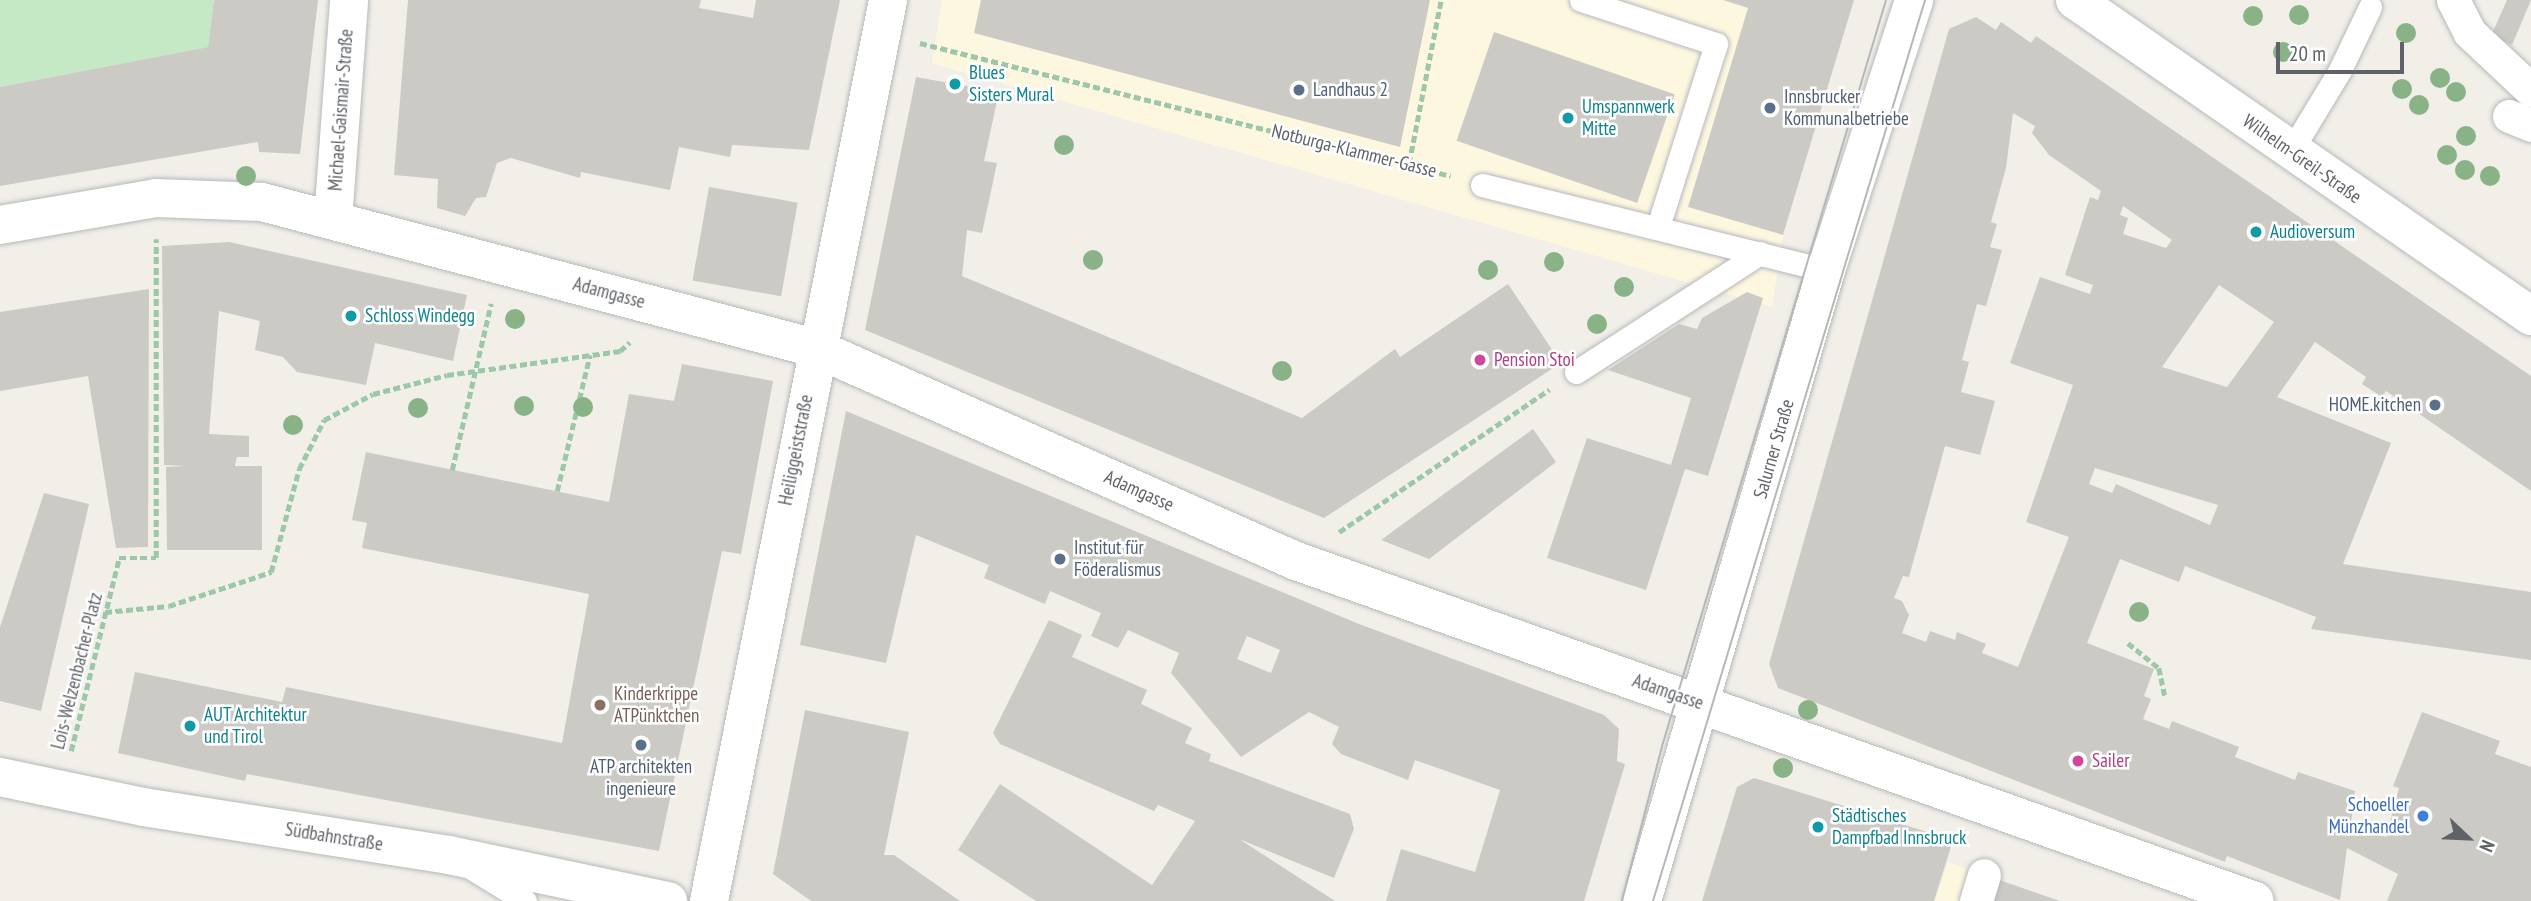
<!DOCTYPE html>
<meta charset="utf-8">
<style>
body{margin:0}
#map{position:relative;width:2531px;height:901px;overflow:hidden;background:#f1efe8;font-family:"PT Sans Narrow",sans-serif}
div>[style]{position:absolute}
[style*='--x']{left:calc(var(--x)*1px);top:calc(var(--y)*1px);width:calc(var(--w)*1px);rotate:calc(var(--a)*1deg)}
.commercial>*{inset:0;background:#fef7e0}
.green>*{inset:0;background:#c5e8c5}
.building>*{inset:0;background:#cccac5;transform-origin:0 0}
.path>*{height:4.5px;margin-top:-2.25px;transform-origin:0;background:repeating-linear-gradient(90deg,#9cc7a9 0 7px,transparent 0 10.5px)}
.roads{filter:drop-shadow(0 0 2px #b5b8bc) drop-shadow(0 0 2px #b5b8bc)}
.service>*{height:23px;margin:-11.5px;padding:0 11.5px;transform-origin:11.5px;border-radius:11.5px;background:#fff}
.pedestrian>*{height:33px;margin:-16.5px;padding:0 16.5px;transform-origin:16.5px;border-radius:16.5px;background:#fff}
.minor>*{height:38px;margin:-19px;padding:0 19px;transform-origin:19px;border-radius:19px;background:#fff}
.tertiary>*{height:38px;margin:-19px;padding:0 19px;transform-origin:19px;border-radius:19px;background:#fff}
.tram>*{height:2px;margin:-1px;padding:0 1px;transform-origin:1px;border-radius:1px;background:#b6b7b8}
.trees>*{width:20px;height:20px;margin:-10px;border-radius:50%;background:#89b387}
.dots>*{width:19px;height:19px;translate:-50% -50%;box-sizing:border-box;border:4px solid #fff;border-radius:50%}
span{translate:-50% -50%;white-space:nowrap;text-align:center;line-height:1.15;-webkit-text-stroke:5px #fff;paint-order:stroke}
.culture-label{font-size:19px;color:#0d838f}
.left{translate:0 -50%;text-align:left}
.service-label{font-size:19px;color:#4e5e75}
.right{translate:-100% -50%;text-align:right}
.street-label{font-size:19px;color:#5f6368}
.hotel-label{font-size:19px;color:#b23c85}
.education-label{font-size:19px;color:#785e54}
.shop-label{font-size:19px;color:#366cbe}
.north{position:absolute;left:2433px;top:803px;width:70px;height:70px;-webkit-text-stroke:5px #fff;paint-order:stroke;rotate:113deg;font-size:19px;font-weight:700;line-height:28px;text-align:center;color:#5f6368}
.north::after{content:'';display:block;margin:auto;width:24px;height:32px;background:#5f6368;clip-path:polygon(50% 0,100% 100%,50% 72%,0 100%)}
.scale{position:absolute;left:2276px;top:42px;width:128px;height:32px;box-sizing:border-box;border:4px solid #5f6368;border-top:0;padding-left:9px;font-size:21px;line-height:24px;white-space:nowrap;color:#5f6368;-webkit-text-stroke:5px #fff;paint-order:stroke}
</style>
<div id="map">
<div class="commercial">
<i style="clip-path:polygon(942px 0,1854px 0,1783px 235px,1772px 307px,932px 63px)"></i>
<i style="clip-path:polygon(1948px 862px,2061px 901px,1935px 901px)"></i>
</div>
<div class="green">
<i style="clip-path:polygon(0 0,214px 0,208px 47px,0 87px)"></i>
</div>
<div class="building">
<i style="clip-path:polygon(214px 0,318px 0,300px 154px,259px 152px,258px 142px,0 186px,0 87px,208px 47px)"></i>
<i style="clip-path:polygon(408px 0,701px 0,699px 8px,753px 18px,756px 0,840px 0,809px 150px,732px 145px,730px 157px,679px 147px,670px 190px,581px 172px,580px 178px,511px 158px,497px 163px,486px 197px,476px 198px,465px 216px,437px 208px,438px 179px,394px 175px)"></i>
<i style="clip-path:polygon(981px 0,1430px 0,1400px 147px,974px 33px)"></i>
<i style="clip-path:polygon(1723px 0,1854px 0,1783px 235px,1688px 207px,1748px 8px)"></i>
<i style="clip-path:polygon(2507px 0,2531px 0,2512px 45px,2491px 36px)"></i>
<i style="clip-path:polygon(evenodd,1976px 17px,1996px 30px,2001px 22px,2031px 43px,2036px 36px,2531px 376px,2531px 491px,2386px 391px,2382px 397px,2362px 384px,2366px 377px,2315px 342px,2277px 397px,2391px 443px,2343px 564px,2531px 592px,2531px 660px,2311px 629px,2316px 617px,2185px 566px,2179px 582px,2120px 559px,2087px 643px,2154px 669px,2144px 696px,2151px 699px,2143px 719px,2169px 729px,2172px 721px,2239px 747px,2235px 757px,2295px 780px,2298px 772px,2355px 791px,2351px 823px,2386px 837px,2399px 788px,2393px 786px,2422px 712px,2500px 741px,2495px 754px,2531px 767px,2531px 901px,2387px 901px,2398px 874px,2347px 848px,2340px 900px,2227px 856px,2225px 862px,1778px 688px,1769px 664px,1949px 29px,1976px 17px,2013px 113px,2035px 126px,2032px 133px,2049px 155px,2101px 191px,2098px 200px,2090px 197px,2065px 275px,2093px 285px,2090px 294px,2040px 277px,2010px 363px,2073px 385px,2026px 522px,2069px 537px,2018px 667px,1982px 653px,1986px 644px,1957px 632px,1955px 640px,1930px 631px,1926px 642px,1902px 633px,1909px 615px,1902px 601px,1894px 598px,1903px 576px,1909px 577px,1945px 446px,1980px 455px,1995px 401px,1961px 392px,1969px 362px,1962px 360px,1977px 304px,1986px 306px,2002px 250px,1990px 247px,1997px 224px,1991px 222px,2006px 168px,2013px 113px,1976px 17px,2123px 206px,2172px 240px,2166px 248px,2123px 234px,2128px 218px,2120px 215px,2123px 206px,1976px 17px,2219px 285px,2274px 322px,2227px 387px,2162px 367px,2219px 285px,1976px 17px,2095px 468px,2218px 505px,2210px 525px,2116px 484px,2112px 493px,2089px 484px,2095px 468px)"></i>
<i style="left:1494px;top:32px;width:191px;height:115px;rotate:19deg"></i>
<i style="clip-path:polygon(916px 77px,999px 92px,984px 161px,997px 163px,982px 233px,967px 230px,962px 276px,1302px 418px,1395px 349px,1400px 357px,1508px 284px,1561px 363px,1324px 518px,865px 330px)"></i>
<i style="left:709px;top:187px;width:90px;height:95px;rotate:10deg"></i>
<i style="clip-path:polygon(229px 242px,467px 295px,453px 361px,375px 343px,366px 385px,297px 372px,283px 357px,255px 350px,260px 321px,219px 311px,209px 434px,249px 436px,249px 457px,237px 457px,235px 466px,262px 466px,262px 550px,167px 550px,166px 467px,185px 466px,164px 465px,162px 246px)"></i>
<i style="clip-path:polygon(149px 289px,148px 547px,116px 548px,88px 376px,0 391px,0 312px)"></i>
<i style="clip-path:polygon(1747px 292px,1763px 298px,1708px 476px,1685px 469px,1646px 590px,1547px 558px,1587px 438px,1671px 465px,1691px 398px,1608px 370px,1679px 324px,1697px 329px,1702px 318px)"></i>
<i style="clip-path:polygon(682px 364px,773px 381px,741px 554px,722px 551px,659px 851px,247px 774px,245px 781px,118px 753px,135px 672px,282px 702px,286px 687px,562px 743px,589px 594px,362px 548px,367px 523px,352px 520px,366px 452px,609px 502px,629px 394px,674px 401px)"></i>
<i style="clip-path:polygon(evenodd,846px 411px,1359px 624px,1604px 715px,1619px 729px,1617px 761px,1625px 764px,1584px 901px,1386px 901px,1401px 849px,1475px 872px,1500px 790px,1415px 760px,1408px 780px,1341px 754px,1332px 744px,1339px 727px,1309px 712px,1241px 757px,1171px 673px,1179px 653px,1128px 630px,1118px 648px,1091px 636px,1101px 613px,1050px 591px,1045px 604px,984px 578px,989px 565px,916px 535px,886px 663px,800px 645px,846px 411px,1247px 636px,1280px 650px,1271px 673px,1237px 659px,1247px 636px)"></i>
<i style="clip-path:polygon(1533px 429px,1556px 462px,1429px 559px,1381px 540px)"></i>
<i style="clip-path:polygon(44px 493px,89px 504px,41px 711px,0 701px,0 627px)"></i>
<i style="clip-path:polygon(1049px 620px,1082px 635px,1072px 657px,1147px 690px,1141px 704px,1192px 728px,1185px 743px,1211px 754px,1209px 761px,1350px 814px,1354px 829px,1334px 878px,1239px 839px,1335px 901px,1036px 901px,958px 850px,1000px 784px,1152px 885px,1195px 821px,1158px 805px,1154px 811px,1000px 744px,993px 733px)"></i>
<i style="clip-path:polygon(805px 710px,909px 732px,884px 855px,894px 855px,960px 901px,811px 901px,773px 874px)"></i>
<i style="clip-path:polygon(1754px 778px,1953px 840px,1934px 901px,1702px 901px,1737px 787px)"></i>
<i style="clip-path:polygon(1988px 876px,2060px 901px,1980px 901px)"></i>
</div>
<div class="path">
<i style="--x:920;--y:43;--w:547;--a:14.06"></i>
<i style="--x:1409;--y:163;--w:166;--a:-78.9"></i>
<i style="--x:452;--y:470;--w:171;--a:-76.8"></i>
<i style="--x:557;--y:491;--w:140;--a:-76.4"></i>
<i style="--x:1339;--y:532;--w:254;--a:-34.1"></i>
<i style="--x:105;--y:612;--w:64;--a:-5.4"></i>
<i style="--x:169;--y:606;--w:108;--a:-18.4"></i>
<i style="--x:271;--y:572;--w:107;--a:-74.8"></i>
<i style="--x:299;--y:469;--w:55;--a:-63"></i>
<i style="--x:324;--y:420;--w:55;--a:-28"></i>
<i style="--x:373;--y:394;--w:76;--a:-14.4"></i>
<i style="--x:447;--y:375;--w:175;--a:-7.9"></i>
<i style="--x:620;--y:351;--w:13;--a:-42"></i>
<i style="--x:2128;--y:643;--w:40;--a:39"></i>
<i style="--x:2159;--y:668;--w:30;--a:78"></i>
<i style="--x:71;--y:751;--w:199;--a:-76"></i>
<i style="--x:119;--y:558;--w:37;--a:0"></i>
<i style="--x:156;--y:558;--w:319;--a:-90"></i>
</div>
<div class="roads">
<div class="service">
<i style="--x:1581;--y:0;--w:142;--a:18.1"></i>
<i style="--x:1716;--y:44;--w:192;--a:107.6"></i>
<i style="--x:2291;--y:151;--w:95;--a:-58.8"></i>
<i style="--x:2340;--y:70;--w:70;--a:-64.5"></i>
<i style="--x:1482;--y:185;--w:354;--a:13.9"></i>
<i style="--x:1576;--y:372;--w:219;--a:-32.9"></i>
<i style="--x:473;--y:869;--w:61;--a:31.6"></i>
</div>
<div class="pedestrian">
<i style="--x:2453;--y:0;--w:36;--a:63"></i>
<i style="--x:2469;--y:32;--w:85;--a:43.1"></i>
<i style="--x:2509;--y:116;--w:24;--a:22"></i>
<i style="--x:1976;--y:901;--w:27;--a:-73"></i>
</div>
<div class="minor">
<i style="--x:2075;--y:0;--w:555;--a:34.72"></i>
<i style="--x:333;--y:220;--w:221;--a:-85.8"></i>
<i style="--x:0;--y:225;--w:158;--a:-9.8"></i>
<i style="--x:156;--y:198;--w:106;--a:2.2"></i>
<i style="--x:262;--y:202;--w:572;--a:14.79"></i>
<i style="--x:815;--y:348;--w:526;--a:23.89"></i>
<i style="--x:1296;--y:561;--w:1017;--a:19.52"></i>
<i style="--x:709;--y:901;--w:919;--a:-78.76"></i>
</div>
<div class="tertiary">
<i style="--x:0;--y:777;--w:146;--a:11.8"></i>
<i style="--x:143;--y:807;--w:310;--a:8.9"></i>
<i style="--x:449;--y:855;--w:224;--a:11.9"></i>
<i style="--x:1642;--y:901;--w:657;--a:-73.74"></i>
<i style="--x:1826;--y:270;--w:284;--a:-71.9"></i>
</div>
</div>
<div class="tram">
<i style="--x:1622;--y:901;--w:163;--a:-75.5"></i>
<i style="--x:1663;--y:743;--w:776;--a:-73.29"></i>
<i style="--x:1653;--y:901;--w:941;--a:-73.2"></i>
</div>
<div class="trees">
<i style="left:2299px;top:15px"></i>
<i style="left:2253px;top:16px"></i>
<i style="left:2406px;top:33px"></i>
<i style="left:2283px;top:52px"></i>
<i style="left:2440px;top:78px"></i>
<i style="left:2402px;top:89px"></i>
<i style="left:2456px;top:92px"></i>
<i style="left:2419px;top:105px"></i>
<i style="left:2466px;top:136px"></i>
<i style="left:1064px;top:145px"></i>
<i style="left:2447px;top:155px"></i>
<i style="left:2465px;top:170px"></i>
<i style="left:246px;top:176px"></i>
<i style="left:2490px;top:176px"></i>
<i style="left:1093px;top:260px"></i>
<i style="left:1554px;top:262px"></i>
<i style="left:1488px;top:270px"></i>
<i style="left:1624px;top:287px"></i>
<i style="left:515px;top:319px"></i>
<i style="left:1597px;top:324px"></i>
<i style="left:1282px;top:371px"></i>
<i style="left:524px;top:406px"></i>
<i style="left:583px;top:407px"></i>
<i style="left:418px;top:408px"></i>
<i style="left:293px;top:425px"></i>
<i style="left:2139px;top:612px"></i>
<i style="left:1808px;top:710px"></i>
<i style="left:1783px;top:768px"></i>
</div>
<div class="dots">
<i style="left:955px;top:84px;background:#0f9aa8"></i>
<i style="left:1299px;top:90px;background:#5c6f8a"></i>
<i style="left:1770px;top:108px;background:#5c6f8a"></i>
<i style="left:1568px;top:118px;background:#0f9aa8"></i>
<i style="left:2256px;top:232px;background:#0f9aa8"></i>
<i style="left:351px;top:316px;background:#0f9aa8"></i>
<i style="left:1480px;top:360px;background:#d1479c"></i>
<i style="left:2435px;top:405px;background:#5c6f8a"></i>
<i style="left:1060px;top:559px;background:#5c6f8a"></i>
<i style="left:600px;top:705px;background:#8d6e63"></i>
<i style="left:190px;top:726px;background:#0f9aa8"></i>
<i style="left:641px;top:745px;background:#5c6f8a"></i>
<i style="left:2078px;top:761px;background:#d1479c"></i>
<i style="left:2423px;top:816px;background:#3f7fe0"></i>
<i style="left:1818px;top:827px;background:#0f9aa8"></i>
</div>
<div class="culture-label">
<span class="left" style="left:969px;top:84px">Blues<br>Sisters Mural</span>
<span class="left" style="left:1582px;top:118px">Umspannwerk<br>Mitte</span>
<span class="left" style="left:2270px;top:232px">Audioversum</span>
<span class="left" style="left:365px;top:316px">Schloss Windegg</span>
<span class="left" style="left:204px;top:726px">AUT Architektur<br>und Tirol</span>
<span class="left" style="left:1832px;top:827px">Städtisches<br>Dampfbad Innsbruck</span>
</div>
<div class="service-label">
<span class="left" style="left:1313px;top:90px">Landhaus 2</span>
<span class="left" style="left:1784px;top:108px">Innsbrucker<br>Kommunalbetriebe</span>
<span class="right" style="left:2421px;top:405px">HOME.kitchen</span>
<span class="left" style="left:1074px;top:559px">Institut für<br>Föderalismus</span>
<span style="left:641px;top:778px">ATP architekten<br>ingenieure</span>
</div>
<div class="street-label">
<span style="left:341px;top:110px;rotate:-86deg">Michael-Gaismair-Straße</span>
<span style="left:1354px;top:151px;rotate:14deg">Notburga-Klammer-Gasse</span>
<span style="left:2302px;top:159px;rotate:35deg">Wilhelm-Greil-Straße</span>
<span style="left:609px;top:293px;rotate:15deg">Adamgasse</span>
<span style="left:1774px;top:449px;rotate:-74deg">Salurner Straße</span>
<span style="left:796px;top:450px;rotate:-79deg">Heiliggeiststraße</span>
<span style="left:1139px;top:491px;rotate:24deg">Adamgasse</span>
<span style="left:77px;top:671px;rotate:-76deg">Lois-Welzenbacher-Platz</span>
<span style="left:1668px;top:692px;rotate:19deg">Adamgasse</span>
<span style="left:334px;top:837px;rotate:9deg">Südbahnstraße</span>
</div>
<div class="hotel-label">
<span class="left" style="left:1494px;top:360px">Pension Stoi</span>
<span class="left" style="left:2092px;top:761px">Sailer</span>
</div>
<div class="education-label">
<span class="left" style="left:614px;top:705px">Kinderkrippe<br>ATPünktchen</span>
</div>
<div class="shop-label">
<span class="right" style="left:2409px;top:816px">Schoeller<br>Münzhandel</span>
</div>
<div class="north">N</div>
<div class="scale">20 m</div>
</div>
